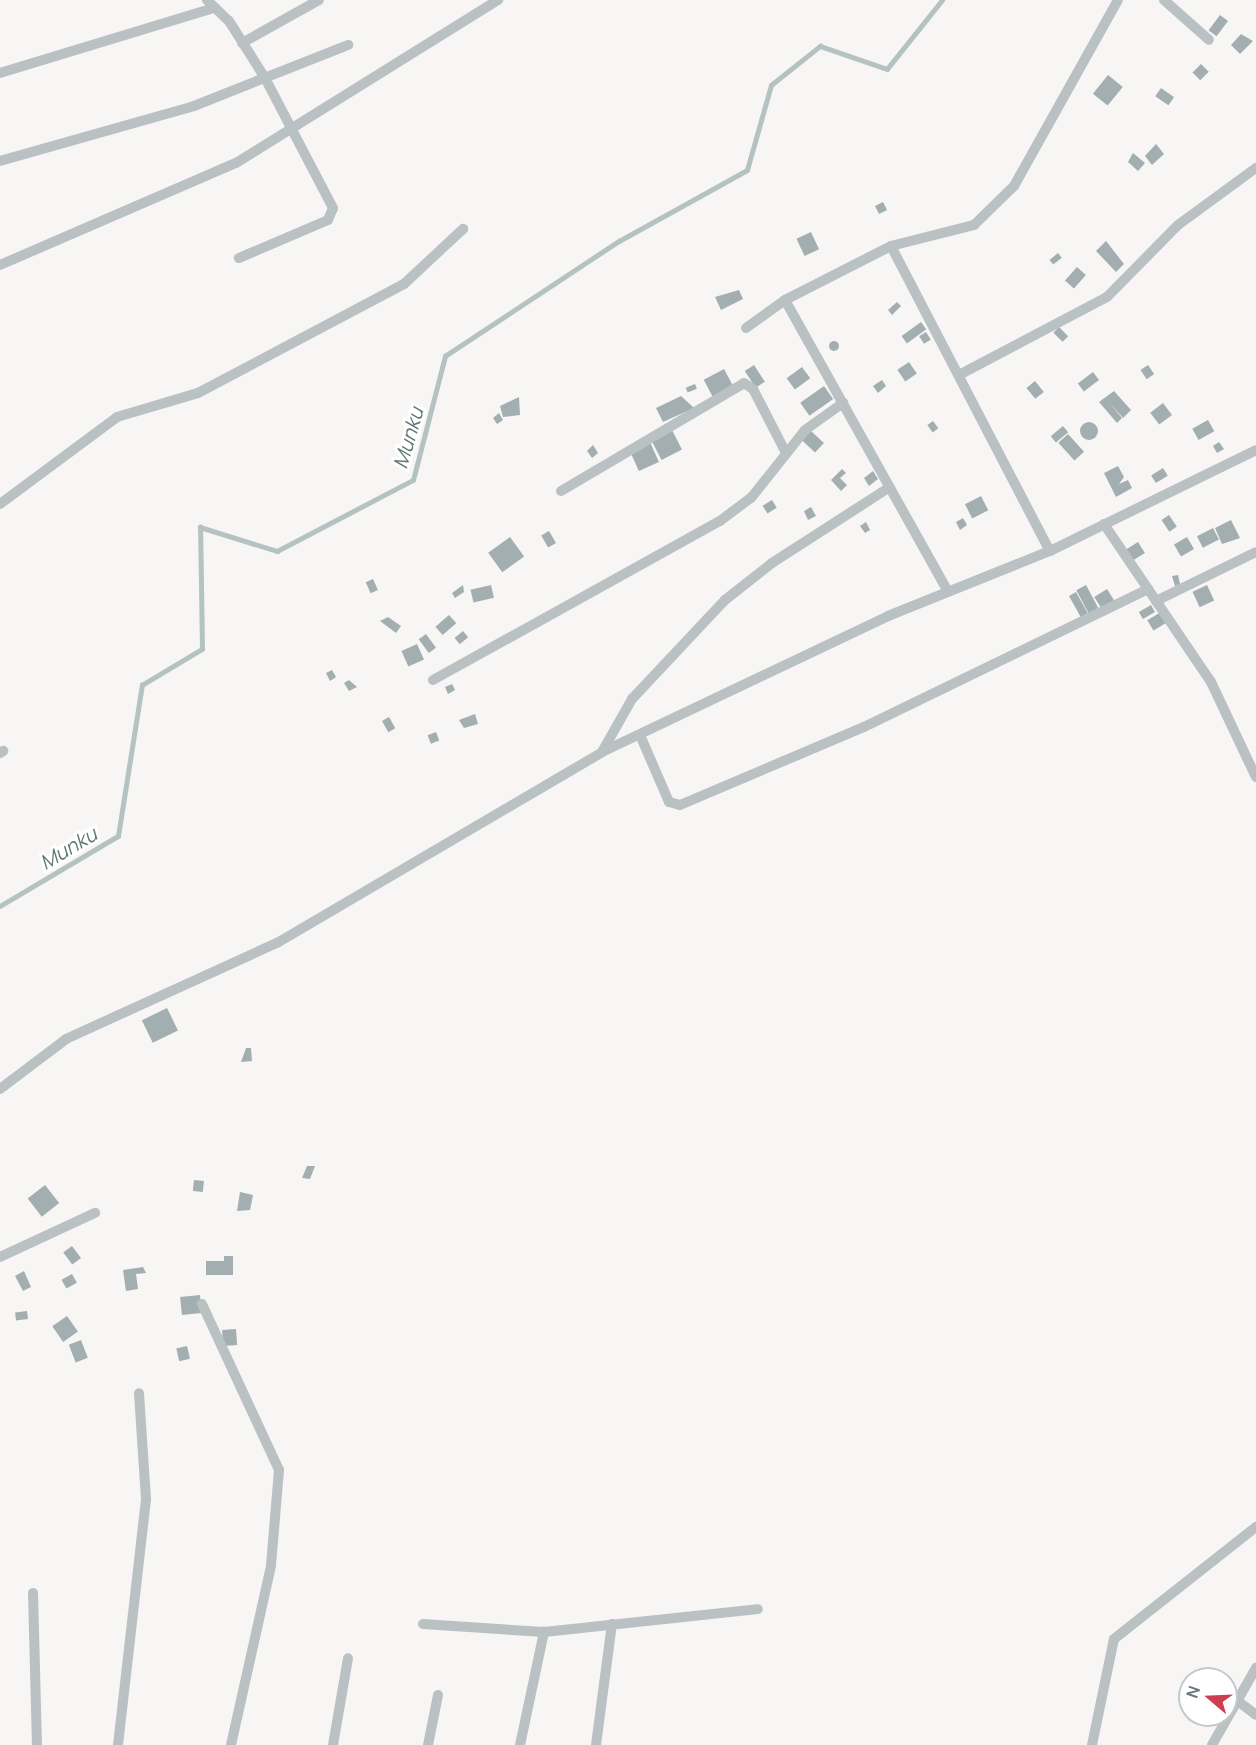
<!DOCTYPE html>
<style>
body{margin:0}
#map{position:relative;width:1256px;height:1745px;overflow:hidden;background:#f7f6f5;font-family:Manrope,sans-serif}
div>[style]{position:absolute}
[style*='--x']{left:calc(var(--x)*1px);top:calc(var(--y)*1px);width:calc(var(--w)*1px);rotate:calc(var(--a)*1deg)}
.stream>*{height:4.5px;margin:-2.25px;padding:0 2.25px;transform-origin:2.25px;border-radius:2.25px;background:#b4c2c1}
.building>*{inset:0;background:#a2aeaf;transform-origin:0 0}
.round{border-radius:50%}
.minor>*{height:10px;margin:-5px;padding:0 5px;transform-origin:5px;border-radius:5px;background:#bac1c2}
span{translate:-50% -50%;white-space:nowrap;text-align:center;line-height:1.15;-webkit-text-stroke:6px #fff;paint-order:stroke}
.water-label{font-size:20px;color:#607776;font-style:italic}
.north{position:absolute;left:1178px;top:1667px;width:60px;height:60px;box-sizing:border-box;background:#fff;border:2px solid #c2cacb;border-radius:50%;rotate:289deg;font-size:16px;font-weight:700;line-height:24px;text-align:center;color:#667a7c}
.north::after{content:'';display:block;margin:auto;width:21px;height:27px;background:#cd3e4e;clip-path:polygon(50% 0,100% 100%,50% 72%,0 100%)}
</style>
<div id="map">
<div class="stream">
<i style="--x:0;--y:906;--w:137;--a:-30.7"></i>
<i style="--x:118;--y:836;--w:153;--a:-81"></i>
<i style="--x:142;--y:685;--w:70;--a:-31"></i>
<i style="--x:202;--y:649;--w:122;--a:-90.9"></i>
<i style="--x:200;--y:527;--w:81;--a:17.3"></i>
<i style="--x:277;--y:551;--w:153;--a:-27.6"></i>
<i style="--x:413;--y:480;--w:128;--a:-75.5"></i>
<i style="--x:445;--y:356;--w:209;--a:-33.5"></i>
<i style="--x:619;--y:241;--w:146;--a:-29"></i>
<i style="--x:747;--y:170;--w:88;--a:-74.2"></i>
<i style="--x:771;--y:85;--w:63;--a:-38.5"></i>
<i style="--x:820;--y:46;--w:71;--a:18.9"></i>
<i style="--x:887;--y:69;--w:88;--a:-51.4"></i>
</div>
<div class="building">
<i style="left:1220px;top:15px;width:10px;height:19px;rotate:37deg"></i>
<i style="clip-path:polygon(1241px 34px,1253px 41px,1240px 54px,1231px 45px)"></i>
<i style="left:1201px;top:64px;width:11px;height:12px;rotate:45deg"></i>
<i style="left:1108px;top:75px;width:19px;height:24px;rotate:39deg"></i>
<i style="left:1161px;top:88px;width:16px;height:10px;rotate:35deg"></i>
<i style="clip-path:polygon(1156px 144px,1164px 154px,1152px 165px,1145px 156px)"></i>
<i style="clip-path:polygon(1133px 153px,1145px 163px,1138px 171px,1128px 162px)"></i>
<i style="left:883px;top:202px;width:9px;height:9px;rotate:63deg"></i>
<i style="left:811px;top:232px;width:19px;height:16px;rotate:65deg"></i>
<i style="clip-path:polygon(1106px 241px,1124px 264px,1116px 272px,1096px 251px)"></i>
<i style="left:1058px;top:253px;width:6px;height:11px;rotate:51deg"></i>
<i style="left:1077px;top:267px;width:12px;height:18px;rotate:42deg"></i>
<i style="clip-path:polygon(739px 290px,743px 299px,721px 310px,715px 297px)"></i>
<i style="clip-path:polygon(897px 302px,901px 306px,892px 315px,888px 310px)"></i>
<i style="left:921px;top:322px;width:9px;height:24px;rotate:54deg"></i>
<i style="left:1059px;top:327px;width:13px;height:8px;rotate:45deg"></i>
<i style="left:926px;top:332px;width:9px;height:8px;rotate:58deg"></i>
<i class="round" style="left:829px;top:341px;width:10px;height:10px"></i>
<i style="left:909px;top:362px;width:14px;height:14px;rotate:56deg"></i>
<i style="left:754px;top:365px;width:20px;height:11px;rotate:57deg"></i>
<i style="left:1148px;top:365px;width:11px;height:9px;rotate:56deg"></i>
<i style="left:802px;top:367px;width:14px;height:19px;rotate:54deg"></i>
<i style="left:724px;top:369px;width:19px;height:23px;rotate:62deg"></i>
<i style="left:1093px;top:372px;width:10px;height:19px;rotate:53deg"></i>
<i style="clip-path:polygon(882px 380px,886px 386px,878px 393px,873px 386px)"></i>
<i style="left:1035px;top:381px;width:14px;height:11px;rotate:51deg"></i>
<i style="left:695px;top:384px;width:5px;height:10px;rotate:68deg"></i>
<i style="left:824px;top:386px;width:16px;height:29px;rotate:55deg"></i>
<i style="clip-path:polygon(1114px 391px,1131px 410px,1123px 418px,1109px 402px,1122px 418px,1117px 423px,1099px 402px)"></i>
<i style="clip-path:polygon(681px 396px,694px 408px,663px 422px,656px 408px)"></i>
<i style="clip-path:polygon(519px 397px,520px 415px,503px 417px,500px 406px)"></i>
<i style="left:1163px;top:403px;width:15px;height:16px;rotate:53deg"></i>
<i style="clip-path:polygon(499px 413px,503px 420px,497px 424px,493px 418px)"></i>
<i style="left:1208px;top:420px;width:13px;height:18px;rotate:61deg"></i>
<i style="left:933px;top:421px;width:9px;height:7px;rotate:54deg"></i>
<i class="round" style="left:1080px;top:422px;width:18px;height:18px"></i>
<i style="left:1063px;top:426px;width:8px;height:16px;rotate:50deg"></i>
<i style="left:672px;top:430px;width:22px;height:23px;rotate:63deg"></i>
<i style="left:810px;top:430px;width:19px;height:13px;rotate:43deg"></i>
<i style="left:1068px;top:434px;width:24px;height:13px;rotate:48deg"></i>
<i style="left:650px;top:442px;width:22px;height:22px;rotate:66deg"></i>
<i style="clip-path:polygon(1219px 442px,1224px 449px,1217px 453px,1213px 446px)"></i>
<i style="clip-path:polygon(593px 445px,598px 453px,592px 458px,587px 451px)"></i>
<i style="clip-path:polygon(1118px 466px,1124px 477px,1119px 484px,1128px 480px,1132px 488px,1116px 497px,1104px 473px)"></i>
<i style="left:1163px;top:468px;width:9px;height:14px;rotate:58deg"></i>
<i style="clip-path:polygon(842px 469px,846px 473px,840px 478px,847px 485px,841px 491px,831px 480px)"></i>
<i style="clip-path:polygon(873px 471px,878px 479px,869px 486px,864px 478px)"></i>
<i style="left:981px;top:496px;width:16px;height:18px;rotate:63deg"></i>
<i style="left:772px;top:500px;width:9px;height:11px;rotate:58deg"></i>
<i style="clip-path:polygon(811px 507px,816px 516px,808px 520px,804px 511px)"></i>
<i style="left:1169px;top:515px;width:14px;height:9px;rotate:56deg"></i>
<i style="clip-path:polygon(963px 518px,967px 525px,960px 530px,956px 522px)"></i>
<i style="clip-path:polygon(1231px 520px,1240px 538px,1222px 544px,1215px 528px)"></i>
<i style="clip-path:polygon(866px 522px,870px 530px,865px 533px,860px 526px)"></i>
<i style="left:1213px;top:528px;width:13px;height:18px;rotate:63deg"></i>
<i style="left:549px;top:531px;width:14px;height:9px;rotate:60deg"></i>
<i style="left:510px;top:537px;width:24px;height:27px;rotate:54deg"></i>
<i style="left:1187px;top:537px;width:14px;height:15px;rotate:60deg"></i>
<i style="left:1138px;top:542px;width:13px;height:16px;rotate:58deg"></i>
<i style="clip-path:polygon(1178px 575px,1180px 584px,1175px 586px,1172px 576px)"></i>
<i style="left:373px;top:579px;width:12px;height:8px;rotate:66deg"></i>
<i style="clip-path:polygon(463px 585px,464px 592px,455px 598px,452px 593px)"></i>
<i style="left:491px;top:585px;width:13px;height:21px;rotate:77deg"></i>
<i style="left:1086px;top:585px;width:27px;height:11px;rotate:62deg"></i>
<i style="left:1207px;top:585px;width:17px;height:16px;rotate:65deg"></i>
<i style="left:1107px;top:589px;width:15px;height:15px;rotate:58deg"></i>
<i style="left:1076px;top:592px;width:25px;height:8px;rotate:61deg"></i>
<i style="left:1151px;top:605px;width:8px;height:14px;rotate:60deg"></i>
<i style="left:1161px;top:612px;width:12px;height:16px;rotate:59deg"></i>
<i style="left:449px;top:615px;width:11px;height:18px;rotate:49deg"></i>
<i style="clip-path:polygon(388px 617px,401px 626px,396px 633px,380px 621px)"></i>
<i style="left:463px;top:631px;width:8px;height:11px;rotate:50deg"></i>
<i style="left:426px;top:634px;width:17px;height:9px;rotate:54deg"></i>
<i style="left:417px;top:644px;width:17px;height:17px;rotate:66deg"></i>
<i style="clip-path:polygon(332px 670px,336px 677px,330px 681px,326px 673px)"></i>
<i style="clip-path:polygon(349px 680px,357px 687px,349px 691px,344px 683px)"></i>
<i style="clip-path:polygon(452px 684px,455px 690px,448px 694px,445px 687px)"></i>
<i style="clip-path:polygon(475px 714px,478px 724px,464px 728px,459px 720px)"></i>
<i style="left:389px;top:717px;width:13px;height:8px;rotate:61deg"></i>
<i style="left:436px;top:732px;width:9px;height:9px;rotate:69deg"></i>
<i style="left:167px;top:1008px;width:25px;height:28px;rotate:64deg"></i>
<i style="clip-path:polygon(246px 1048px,251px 1048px,252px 1061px,241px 1062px)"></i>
<i style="clip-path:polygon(307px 1166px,315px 1166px,310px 1179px,302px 1178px)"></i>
<i style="left:194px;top:1180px;width:10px;height:11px;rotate:6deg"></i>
<i style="left:45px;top:1185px;width:23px;height:22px;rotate:52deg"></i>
<i style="clip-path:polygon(240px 1192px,253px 1195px,250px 1210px,237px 1211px)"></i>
<i style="left:72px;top:1246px;width:15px;height:11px;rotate:53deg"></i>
<i style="clip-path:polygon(224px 1256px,233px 1256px,233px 1275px,206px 1275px,206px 1261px,224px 1261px)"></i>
<i style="clip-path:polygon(143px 1267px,146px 1273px,136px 1274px,138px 1289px,126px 1291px,123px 1270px)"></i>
<i style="clip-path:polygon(24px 1271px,31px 1287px,23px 1291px,15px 1276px)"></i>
<i style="left:72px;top:1274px;width:10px;height:12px;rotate:61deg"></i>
<i style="left:200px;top:1295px;width:18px;height:20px;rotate:84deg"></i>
<i style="left:27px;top:1311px;width:8px;height:12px;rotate:83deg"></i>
<i style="left:67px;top:1316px;width:19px;height:18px;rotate:55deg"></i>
<i style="left:236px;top:1329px;width:16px;height:14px;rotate:86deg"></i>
<i style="left:81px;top:1340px;width:19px;height:13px;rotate:69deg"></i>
<i style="left:187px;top:1346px;width:13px;height:11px;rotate:77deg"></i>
</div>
<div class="minor">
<i style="--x:207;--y:0;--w:30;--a:44"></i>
<i style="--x:229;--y:21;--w:67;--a:57.7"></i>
<i style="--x:265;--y:78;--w:147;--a:62.4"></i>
<i style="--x:333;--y:208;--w:13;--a:113"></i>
<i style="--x:328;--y:220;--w:97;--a:156.9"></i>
<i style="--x:1164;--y:0;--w:60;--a:41.6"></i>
<i style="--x:242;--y:43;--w:88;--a:-29.2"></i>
<i style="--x:0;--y:73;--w:220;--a:-16.9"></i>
<i style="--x:0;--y:161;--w:202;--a:-15.8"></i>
<i style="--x:194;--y:106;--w:166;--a:-21.6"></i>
<i style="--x:891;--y:246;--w:344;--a:62.5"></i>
<i style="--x:0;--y:265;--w:257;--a:-23.4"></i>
<i style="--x:236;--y:163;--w:309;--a:-31.9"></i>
<i style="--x:785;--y:300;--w:334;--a:60.8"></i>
<i style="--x:746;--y:328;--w:48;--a:-35.7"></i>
<i style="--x:785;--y:300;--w:119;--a:-27"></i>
<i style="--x:891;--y:246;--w:86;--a:-14.2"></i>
<i style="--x:974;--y:225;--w:56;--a:-44.3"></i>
<i style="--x:1014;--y:186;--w:213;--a:-60.8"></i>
<i style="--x:959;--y:375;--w:167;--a:-27.8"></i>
<i style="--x:1107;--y:297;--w:101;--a:-45.4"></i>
<i style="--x:1178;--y:225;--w:97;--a:-36.2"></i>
<i style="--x:561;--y:491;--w:212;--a:-30.5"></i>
<i style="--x:744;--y:383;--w:11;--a:34"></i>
<i style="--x:753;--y:389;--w:70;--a:62.7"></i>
<i style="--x:0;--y:504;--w:146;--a:-36.6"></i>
<i style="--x:117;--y:417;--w:84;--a:-16.5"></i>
<i style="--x:198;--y:393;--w:233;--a:-27.9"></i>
<i style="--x:404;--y:284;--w:81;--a:-43"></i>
<i style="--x:1104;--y:524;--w:191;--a:55.9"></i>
<i style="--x:1211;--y:682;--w:105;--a:64.7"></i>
<i style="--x:1156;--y:601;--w:111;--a:-26.1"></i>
<i style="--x:433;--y:680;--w:328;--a:-29"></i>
<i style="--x:720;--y:521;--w:39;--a:-37"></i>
<i style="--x:751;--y:498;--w:87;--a:-51.5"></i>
<i style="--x:805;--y:430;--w:47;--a:-35.4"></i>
<i style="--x:640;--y:735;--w:73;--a:66.6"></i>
<i style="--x:669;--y:802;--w:11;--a:15"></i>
<i style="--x:680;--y:805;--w:200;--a:-23"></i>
<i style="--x:864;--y:727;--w:316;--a:-25.9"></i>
<i style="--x:602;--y:752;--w:61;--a:-60.5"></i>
<i style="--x:632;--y:699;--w:136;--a:-46.8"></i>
<i style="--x:725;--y:600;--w:60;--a:-38.2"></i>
<i style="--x:772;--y:563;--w:140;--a:-32.8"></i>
<i style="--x:0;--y:753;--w:4;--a:-34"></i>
<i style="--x:0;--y:1089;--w:83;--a:-37.1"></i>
<i style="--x:66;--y:1039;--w:232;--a:-24.5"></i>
<i style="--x:277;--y:943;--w:377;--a:-30.4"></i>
<i style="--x:602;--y:752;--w:317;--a:-25.4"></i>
<i style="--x:888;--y:616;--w:175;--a:-21.9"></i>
<i style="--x:1050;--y:551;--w:229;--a:-26.1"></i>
<i style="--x:0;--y:1257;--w:105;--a:-24.9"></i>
<i style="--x:202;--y:1304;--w:183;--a:65.1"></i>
<i style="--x:279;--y:1470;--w:96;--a:94.8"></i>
<i style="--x:271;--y:1566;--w:183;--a:102.6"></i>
<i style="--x:33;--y:1593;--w:152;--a:88.5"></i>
<i style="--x:423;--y:1624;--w:121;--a:3.8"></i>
<i style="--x:544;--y:1632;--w:215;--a:-6.1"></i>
<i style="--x:1239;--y:1702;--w:21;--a:37"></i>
<i style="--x:118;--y:1745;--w:248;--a:-83.5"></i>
<i style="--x:146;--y:1499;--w:106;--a:-93.8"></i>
<i style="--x:333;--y:1745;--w:88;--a:-80.2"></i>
<i style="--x:428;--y:1745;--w:51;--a:-78.7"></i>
<i style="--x:520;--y:1745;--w:116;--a:-78"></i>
<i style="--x:596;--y:1745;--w:122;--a:-82.5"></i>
<i style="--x:1092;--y:1745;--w:108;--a:-78.3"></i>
<i style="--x:1114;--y:1639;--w:181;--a:-38.3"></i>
<i style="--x:1212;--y:1745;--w:89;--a:-60.3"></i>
</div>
<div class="water-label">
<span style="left:408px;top:438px;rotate:-74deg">Munku</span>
<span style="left:68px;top:848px;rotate:-31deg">Munku</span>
</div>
<div class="north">N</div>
</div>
